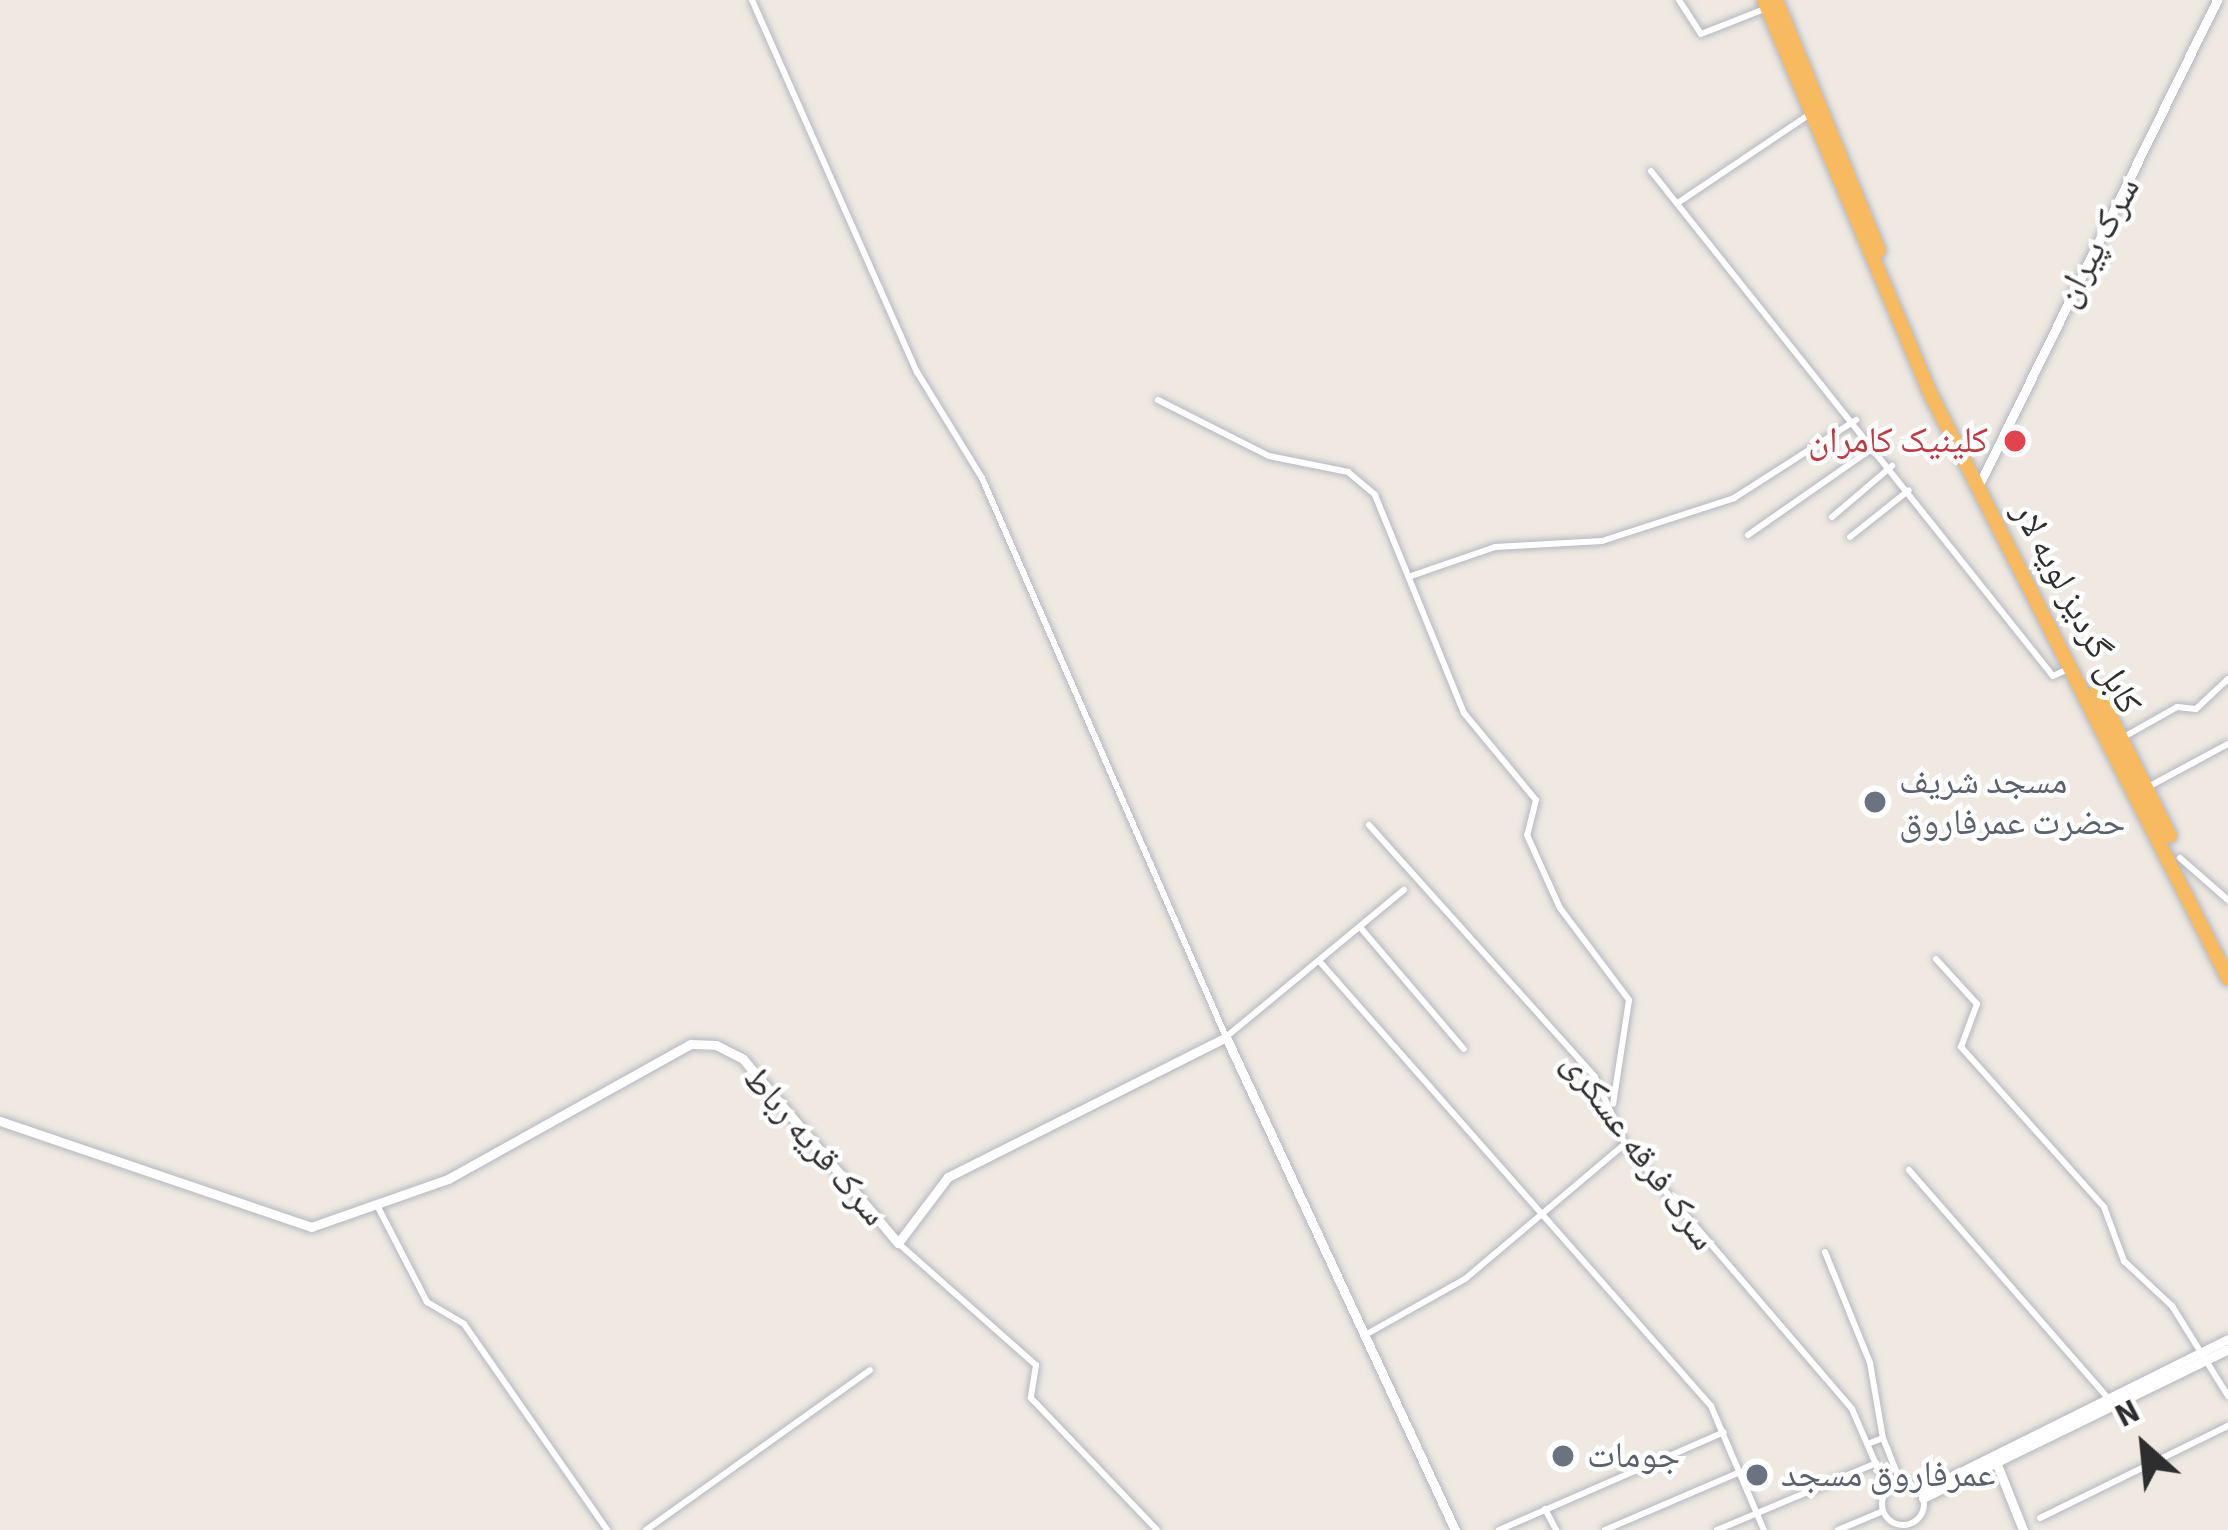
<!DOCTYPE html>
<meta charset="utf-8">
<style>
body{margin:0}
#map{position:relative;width:2228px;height:1530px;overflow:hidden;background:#efe9e1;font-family:"Source Sans 3","Noto Naskh Arabic",sans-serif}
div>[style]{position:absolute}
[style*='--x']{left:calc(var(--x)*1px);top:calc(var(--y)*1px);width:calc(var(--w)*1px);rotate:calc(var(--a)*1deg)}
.roads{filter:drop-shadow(0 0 3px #b4b7c1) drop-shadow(0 0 3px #b4b7c1)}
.minor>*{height:6px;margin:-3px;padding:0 3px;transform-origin:3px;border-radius:3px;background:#fff}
.minor>.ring{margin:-3px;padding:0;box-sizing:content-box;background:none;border:6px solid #fff;border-radius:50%}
.tertiary>*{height:9px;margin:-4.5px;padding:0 4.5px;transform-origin:4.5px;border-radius:4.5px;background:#fff}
.trunk>*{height:14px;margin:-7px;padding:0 7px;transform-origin:7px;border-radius:7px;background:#f8ba60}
.dots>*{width:33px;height:33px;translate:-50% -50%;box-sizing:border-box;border:6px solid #fff;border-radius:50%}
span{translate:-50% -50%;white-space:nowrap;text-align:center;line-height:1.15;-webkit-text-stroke:9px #fff;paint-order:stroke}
.street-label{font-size:36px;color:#2e2e2e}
.health-label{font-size:36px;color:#be3a42}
.right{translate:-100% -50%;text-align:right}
.worship-label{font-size:36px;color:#5b616d}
.left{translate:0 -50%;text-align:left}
.north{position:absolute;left:2084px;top:1386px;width:120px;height:120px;-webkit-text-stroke:9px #fff;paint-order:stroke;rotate:333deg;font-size:33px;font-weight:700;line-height:48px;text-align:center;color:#2e2e2e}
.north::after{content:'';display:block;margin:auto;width:42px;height:54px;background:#2e2e2e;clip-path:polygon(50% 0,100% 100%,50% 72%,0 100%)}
</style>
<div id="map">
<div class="roads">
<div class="minor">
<i style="--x:752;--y:0;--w:407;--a:66.1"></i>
<i style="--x:917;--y:372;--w:124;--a:58.5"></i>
<i style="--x:982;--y:478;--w:610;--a:66.42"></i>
<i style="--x:1226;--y:1037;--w:231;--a:-39.6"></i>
<i style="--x:1679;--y:0;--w:40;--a:57.1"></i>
<i style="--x:1701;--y:34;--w:71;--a:-21.5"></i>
<i style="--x:1651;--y:171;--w:645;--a:51.48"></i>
<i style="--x:2053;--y:676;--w:19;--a:-25"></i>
<i style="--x:1679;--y:202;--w:158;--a:-33.9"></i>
<i style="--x:1158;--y:400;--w:124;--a:26.8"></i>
<i style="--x:1269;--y:456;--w:81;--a:11.4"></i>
<i style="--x:1348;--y:472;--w:35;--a:40"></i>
<i style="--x:1375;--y:495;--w:235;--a:67.8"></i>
<i style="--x:1464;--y:713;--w:113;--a:50.4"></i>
<i style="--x:1536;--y:800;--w:36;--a:104"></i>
<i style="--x:1527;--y:835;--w:80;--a:65.7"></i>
<i style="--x:1560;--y:908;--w:115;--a:53.1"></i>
<i style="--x:1629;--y:1000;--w:105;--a:98.7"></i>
<i style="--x:1832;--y:517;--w:79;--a:-40.4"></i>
<i style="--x:1748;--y:535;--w:157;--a:-34.9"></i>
<i style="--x:1850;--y:537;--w:75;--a:-38.5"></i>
<i style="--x:1411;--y:576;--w:89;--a:-19"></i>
<i style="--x:1495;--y:547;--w:107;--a:-3.2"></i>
<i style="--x:1602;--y:541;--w:139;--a:-18"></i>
<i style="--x:1734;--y:498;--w:145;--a:-32.6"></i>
<i style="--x:2122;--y:738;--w:63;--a:-29.4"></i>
<i style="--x:2177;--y:707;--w:19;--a:6"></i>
<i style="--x:2196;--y:709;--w:44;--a:-43.2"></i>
<i style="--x:2148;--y:787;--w:91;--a:-28.3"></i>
<i style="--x:1369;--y:825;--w:338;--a:48.1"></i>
<i style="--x:1595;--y:1077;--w:73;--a:65.9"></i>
<i style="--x:1625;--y:1144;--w:349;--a:49.4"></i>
<i style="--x:1852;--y:1409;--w:88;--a:66.6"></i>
<i style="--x:2180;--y:858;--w:64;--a:41.2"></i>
<i style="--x:1360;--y:927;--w:160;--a:49.6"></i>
<i style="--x:1936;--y:959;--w:61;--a:47.7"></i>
<i style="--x:1977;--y:1004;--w:46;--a:110.4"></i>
<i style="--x:1961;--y:1047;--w:215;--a:48.2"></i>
<i style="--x:2104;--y:1207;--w:58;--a:69.7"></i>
<i style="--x:2124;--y:1261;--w:66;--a:43.2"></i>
<i style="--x:2172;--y:1306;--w:106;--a:58.1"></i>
<i style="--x:1320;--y:962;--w:592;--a:48.63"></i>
<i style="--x:1711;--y:1406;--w:135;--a:66.9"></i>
<i style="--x:1909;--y:1170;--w:303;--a:48.9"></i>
<i style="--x:379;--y:1209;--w:105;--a:62.7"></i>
<i style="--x:427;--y:1302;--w:43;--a:30.7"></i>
<i style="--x:464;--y:1324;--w:251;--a:55.2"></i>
<i style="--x:898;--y:1243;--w:184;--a:41.5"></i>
<i style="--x:1036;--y:1365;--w:33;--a:99"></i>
<i style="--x:1031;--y:1398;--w:182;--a:46.3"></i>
<i style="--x:1825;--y:1252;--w:120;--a:67.9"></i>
<i style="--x:1870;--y:1363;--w:76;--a:80.2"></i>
<i style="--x:1367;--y:1334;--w:112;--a:-29.3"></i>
<i style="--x:1465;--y:1279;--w:209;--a:-40.2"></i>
<i style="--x:1870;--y:1443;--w:14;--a:-21"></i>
<i style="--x:1883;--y:1438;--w:48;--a:68.2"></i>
<i class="ring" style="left:1882px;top:1483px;width:36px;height:36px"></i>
<i style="--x:1545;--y:1509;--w:24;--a:62"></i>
<i style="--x:2040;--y:1518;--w:209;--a:-26.1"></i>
<i style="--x:646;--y:1530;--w:275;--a:-35.5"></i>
<i style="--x:1499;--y:1530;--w:245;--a:-23.5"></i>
<i style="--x:1605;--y:1530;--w:147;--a:-23.2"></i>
<i style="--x:1717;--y:1530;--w:173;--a:-22.8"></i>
<i style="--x:1838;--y:1530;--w:49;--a:-22.9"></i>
</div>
<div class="tertiary">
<i style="--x:1979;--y:485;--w:540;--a:-63.86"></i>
<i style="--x:0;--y:1121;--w:329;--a:18.8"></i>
<i style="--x:311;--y:1227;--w:145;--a:-19.3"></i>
<i style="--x:448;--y:1179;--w:278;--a:-29.1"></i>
<i style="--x:691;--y:1044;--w:25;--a:2"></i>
<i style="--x:716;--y:1045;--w:30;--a:27"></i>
<i style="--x:743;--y:1059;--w:241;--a:49.9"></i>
<i style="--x:898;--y:1243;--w:83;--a:-52.9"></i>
<i style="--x:948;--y:1177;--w:311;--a:-26.7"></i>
<i style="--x:1226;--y:1037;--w:544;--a:65.08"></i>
<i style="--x:1996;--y:1462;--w:73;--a:68.3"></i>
<i style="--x:1920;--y:1492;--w:344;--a:-26.4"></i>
<i style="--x:1923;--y:1498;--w:339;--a:-26"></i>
</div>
<div class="trunk">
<i style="--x:1764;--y:0;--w:427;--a:67.1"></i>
<i style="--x:1930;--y:393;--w:657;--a:63.01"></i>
<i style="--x:1776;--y:0;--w:271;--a:67.7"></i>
<i style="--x:2097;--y:690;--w:163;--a:63.4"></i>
</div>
</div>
<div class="dots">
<i style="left:2015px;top:441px;background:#e0444e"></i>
<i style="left:1875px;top:802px;background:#6b7280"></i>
<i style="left:1563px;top:1456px;background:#6b7280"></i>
<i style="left:1757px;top:1475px;background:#6b7280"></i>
</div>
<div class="street-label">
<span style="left:2097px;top:242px;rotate:-62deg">سرک پیران</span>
<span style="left:2077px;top:608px;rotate:62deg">کابل گردیز لویه لار</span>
<span style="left:815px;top:1146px;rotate:49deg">سرک قریه رباط</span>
<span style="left:1639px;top:1151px;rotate:54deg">سرک فرقه عسکری</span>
</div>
<div class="health-label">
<span class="right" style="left:1988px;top:441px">کلینیک کامران</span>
</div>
<div class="worship-label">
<span class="left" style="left:1899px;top:802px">مسجد شریف<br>حضرت عمرفاروق</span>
<span class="left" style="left:1587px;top:1456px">جومات</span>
<span class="left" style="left:1781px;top:1475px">عمرفاروق مسجد</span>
</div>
<div class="north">N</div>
</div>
